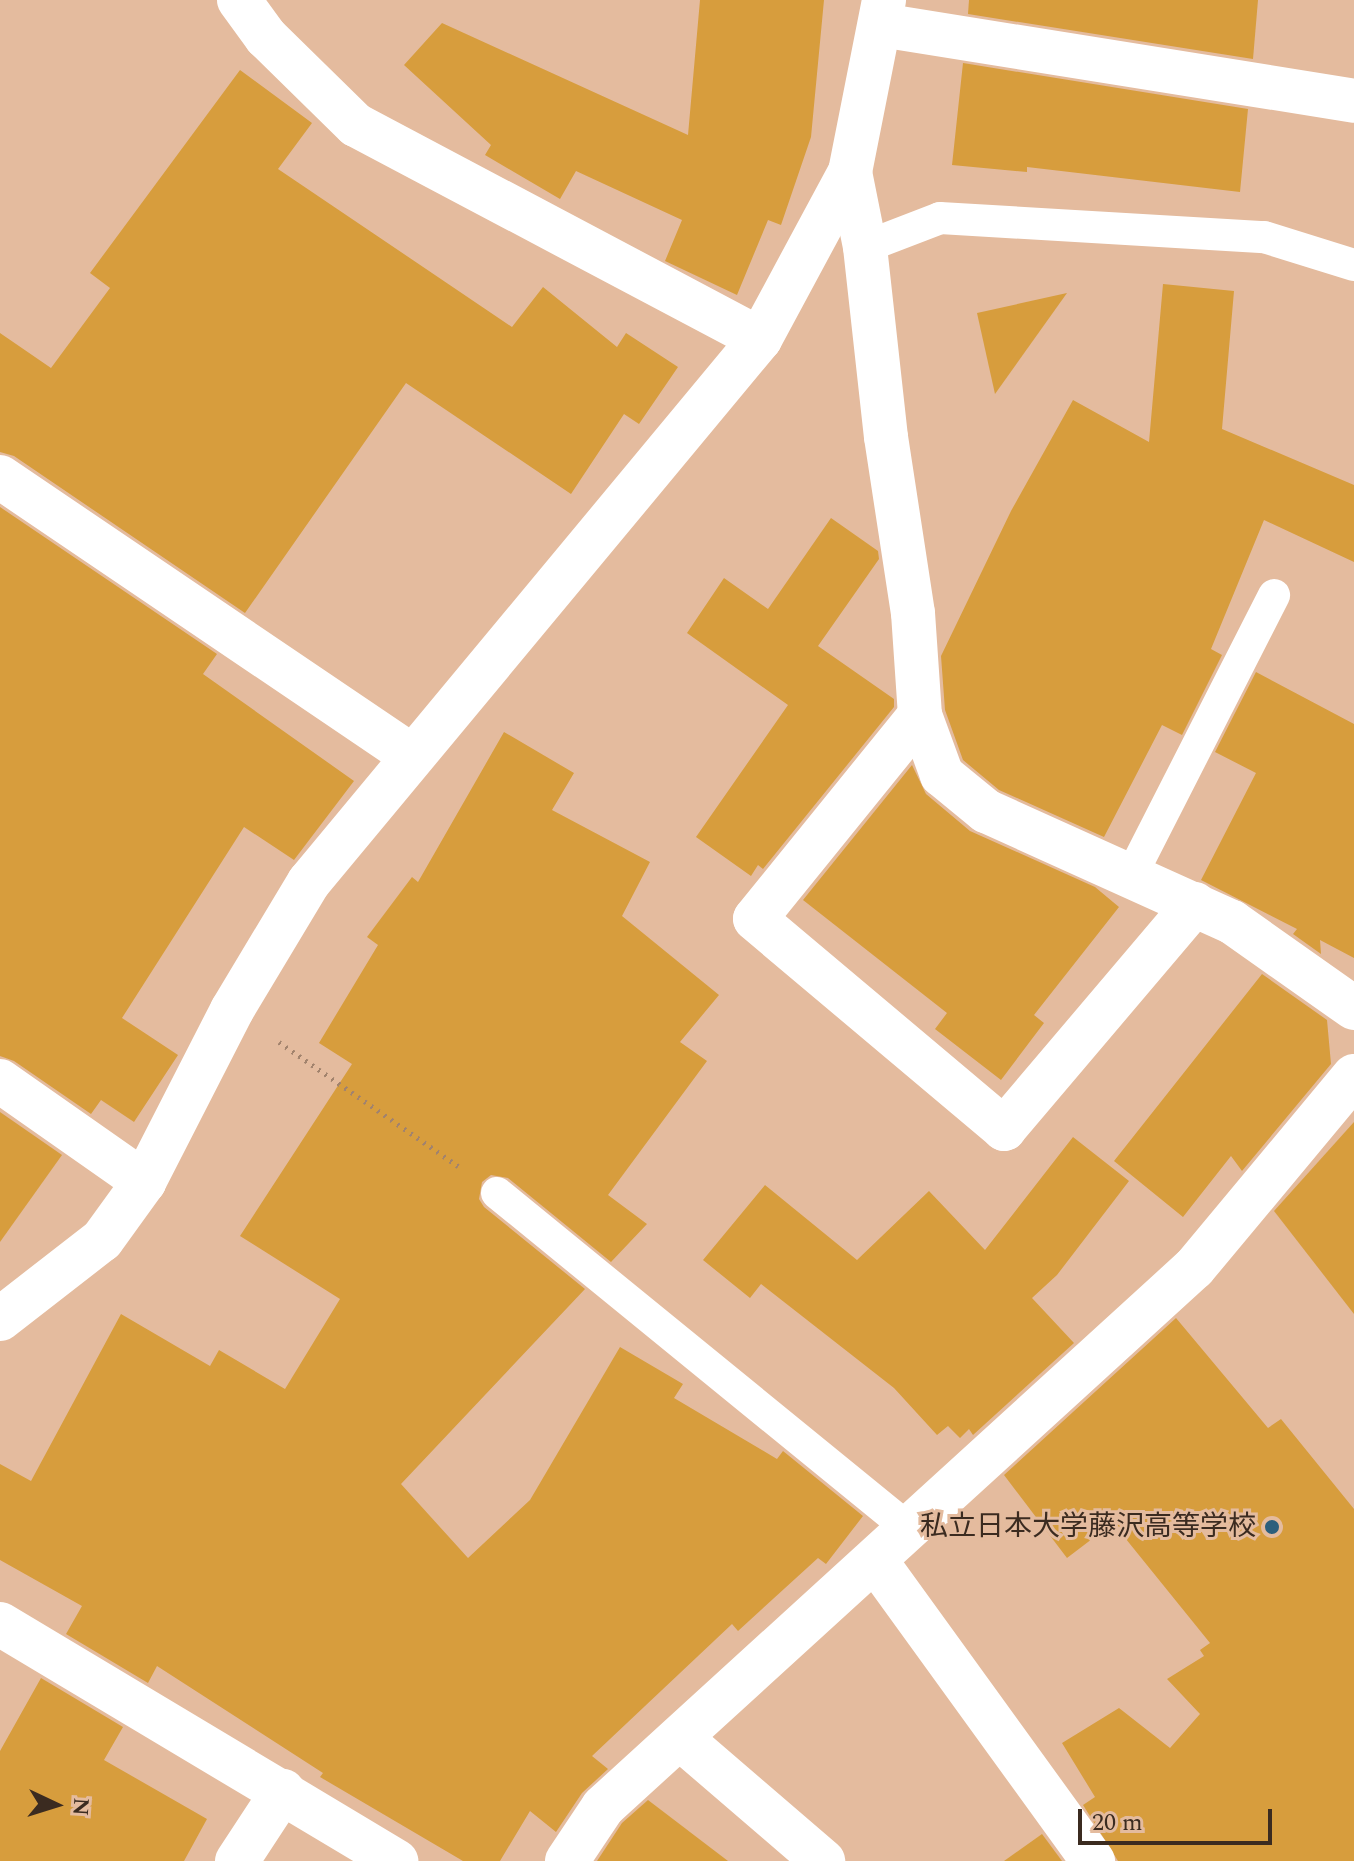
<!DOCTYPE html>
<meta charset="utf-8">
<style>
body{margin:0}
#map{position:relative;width:1354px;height:1861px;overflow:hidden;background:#e4bb9e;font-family:Spectral,"Noto Sans JP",serif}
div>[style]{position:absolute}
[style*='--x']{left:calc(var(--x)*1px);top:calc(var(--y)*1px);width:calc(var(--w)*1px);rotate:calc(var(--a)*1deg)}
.building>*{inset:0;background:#d79d3d}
.path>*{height:5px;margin-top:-2.5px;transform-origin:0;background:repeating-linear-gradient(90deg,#a2836d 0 2px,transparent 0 8px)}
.service>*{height:32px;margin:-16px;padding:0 16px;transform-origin:16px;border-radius:16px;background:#fff}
.minor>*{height:44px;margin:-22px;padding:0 22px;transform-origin:22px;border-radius:22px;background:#fff}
.tertiary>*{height:44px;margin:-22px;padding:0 22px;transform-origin:22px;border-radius:22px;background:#fff}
.dots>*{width:22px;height:22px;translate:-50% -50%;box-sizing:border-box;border:4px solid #e4bb9e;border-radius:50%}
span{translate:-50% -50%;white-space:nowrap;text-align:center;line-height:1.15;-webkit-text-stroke:6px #e4bb9e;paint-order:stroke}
.poi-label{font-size:28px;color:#3b2b20}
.right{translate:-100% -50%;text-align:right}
.north{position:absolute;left:16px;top:1765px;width:80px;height:80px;-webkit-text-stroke:6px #e4bb9e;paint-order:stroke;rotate:94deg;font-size:22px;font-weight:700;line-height:32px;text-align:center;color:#3b2b20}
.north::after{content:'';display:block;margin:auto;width:28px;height:36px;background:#3b2b20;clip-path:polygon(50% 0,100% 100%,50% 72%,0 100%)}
.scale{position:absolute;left:1078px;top:1809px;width:194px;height:36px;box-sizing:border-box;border:4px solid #3b2b20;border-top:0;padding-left:10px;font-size:24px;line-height:28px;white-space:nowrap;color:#3b2b20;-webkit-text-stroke:6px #e4bb9e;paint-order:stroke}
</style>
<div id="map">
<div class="building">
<i style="clip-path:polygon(700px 0,824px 0,811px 137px,781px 225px,768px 220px,737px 295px,665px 261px,682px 220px,576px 171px,560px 199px,485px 155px,491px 145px,404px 65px,442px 23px,688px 135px)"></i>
<i style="clip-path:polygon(969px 0,1258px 0,1253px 59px,968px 14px)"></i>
<i style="clip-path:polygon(963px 63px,1248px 109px,1240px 192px,1027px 167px,1027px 172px,952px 165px)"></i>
<i style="clip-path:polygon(240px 70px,312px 123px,278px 169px,512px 327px,543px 287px,617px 347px,626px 333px,678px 367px,639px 424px,624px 414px,571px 494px,406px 383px,245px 613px,14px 456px,0 452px,0 333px,51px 368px,110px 288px,90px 273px)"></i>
<i style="clip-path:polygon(1163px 284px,1234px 291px,1222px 429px,1354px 485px,1354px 562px,1264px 520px,1211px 649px,1222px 655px,1182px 735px,1162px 725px,1104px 837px,999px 790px,963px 760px,945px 710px,941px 656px,1011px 511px,1073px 400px,1149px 442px)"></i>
<i style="clip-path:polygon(1067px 293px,995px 394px,977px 313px)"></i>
<i style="clip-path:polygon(0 507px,217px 654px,203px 674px,354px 781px,294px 860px,244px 827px,122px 1018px,178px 1055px,134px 1122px,101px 1100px,91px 1114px,14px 1061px,0 1056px)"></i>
<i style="clip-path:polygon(831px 518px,878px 551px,879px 559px,818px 646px,894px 699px,894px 707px,763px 869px,758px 865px,751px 876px,696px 837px,788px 705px,687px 633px,724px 578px,768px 609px)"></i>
<i style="clip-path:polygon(1256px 672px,1354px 724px,1354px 958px,1320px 940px,1321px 954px,1293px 934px,1297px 929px,1201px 880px,1256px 773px,1215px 752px)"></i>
<i style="clip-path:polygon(504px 732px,574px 773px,552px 810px,650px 862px,622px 916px,719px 995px,680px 1042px,707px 1061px,608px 1195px,647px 1224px,611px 1262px,508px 1178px,491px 1175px,482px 1182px,479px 1199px,484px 1207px,585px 1289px,401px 1484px,468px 1558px,530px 1500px,620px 1347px,683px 1384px,674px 1398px,777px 1459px,783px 1451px,863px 1516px,826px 1564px,818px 1558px,738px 1631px,732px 1624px,592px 1756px,608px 1769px,582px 1793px,556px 1832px,530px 1811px,500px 1861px,463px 1861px,320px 1777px,323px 1773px,157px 1666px,148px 1683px,66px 1634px,82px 1606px,0 1560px,0 1464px,31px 1481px,121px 1314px,210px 1366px,219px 1350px,285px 1389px,340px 1299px,240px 1236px,352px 1064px,319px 1043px,378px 945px,367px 937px,412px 877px,418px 882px)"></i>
<i style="clip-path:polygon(912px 765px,926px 794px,970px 831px,1095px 887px,1119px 907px,1034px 1015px,1044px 1023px,1001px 1080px,935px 1029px,947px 1013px,803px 900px)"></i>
<i style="clip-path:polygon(1262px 974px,1327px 1020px,1331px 1064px,1242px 1171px,1231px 1156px,1183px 1217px,1114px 1161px)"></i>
<i style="clip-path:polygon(0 1112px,62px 1155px,0 1242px)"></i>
<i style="clip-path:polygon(1354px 1122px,1354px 1314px,1274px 1211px)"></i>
<i style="clip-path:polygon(1073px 1137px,1129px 1181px,1057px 1275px,1032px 1298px,1074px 1343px,973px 1435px,969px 1429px,960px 1438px,948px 1426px,937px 1435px,894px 1388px,761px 1284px,750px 1298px,703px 1260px,765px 1185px,857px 1260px,929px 1191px,985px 1250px)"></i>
<i style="clip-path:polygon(1176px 1318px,1268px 1428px,1281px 1419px,1354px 1509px,1354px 1861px,1118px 1861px,1083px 1805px,1095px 1797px,1062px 1743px,1119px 1708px,1170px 1748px,1200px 1714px,1167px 1679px,1204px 1656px,1200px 1650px,1210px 1643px,1113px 1523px,1067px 1558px,1004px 1475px)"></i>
<i style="clip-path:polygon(41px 1678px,123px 1727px,104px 1760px,207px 1819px,184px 1861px,0 1861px,0 1751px)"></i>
<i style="clip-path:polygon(648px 1800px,728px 1861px,597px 1861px,622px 1823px)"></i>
<i style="clip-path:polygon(1042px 1834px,1062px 1861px,1004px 1861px)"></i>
</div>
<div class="path">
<i style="--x:279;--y:1042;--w:218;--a:34.7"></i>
</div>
<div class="service">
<i style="--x:865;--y:247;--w:80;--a:-21.1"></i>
<i style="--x:940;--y:218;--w:325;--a:3.4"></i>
<i style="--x:1264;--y:237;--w:94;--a:17.3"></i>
<i style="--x:1132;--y:874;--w:313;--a:-63"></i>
<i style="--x:497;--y:1193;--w:532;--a:39.2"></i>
</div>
<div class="minor">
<i style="--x:239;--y:0;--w:46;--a:53.9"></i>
<i style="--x:266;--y:37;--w:126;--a:44.4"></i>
<i style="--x:356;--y:125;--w:457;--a:27.9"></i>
<i style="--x:881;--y:25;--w:479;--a:9.1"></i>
<i style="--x:850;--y:172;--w:76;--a:78.7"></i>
<i style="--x:865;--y:247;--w:191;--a:83.7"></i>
<i style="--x:886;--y:437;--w:178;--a:81.3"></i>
<i style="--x:913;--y:613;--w:102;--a:86.1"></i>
<i style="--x:920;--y:715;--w:64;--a:69.9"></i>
<i style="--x:942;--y:775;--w:57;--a:39.3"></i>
<i style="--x:986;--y:811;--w:270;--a:24.3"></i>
<i style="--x:1232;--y:922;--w:149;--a:35.2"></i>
<i style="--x:0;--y:477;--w:495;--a:34.1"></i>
<i style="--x:920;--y:715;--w:262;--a:129"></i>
<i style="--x:755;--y:919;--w:326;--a:40.1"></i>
<i style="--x:1004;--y:1129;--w:295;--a:-49.7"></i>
<i style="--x:0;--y:1081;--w:176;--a:35"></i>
<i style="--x:875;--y:1560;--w:372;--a:54.1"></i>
<i style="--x:0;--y:1624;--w:462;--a:30.9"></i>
<i style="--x:680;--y:1738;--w:189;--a:40.7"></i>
<i style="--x:237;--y:1861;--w:84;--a:-56.7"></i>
<i style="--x:567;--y:1861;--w:65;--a:-56.3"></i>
<i style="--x:603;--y:1807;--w:800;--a:-42.37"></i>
<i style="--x:1194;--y:1268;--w:250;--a:-50.2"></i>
</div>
<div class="tertiary">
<i style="--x:0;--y:1319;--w:129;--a:-37.8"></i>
<i style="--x:102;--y:1240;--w:72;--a:-54.1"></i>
<i style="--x:144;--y:1182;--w:193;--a:-62.9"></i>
<i style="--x:232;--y:1010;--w:149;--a:-59"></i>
<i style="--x:309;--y:882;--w:706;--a:-50.29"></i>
<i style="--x:760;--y:339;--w:190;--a:-61.7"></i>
<i style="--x:850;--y:172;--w:175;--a:-78.8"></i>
</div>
<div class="dots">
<i style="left:1272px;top:1527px;background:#2c5f7c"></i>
</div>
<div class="poi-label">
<span class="right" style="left:1256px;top:1527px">私立日本大学藤沢高等学校</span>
</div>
<div class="north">N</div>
<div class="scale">20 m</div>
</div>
